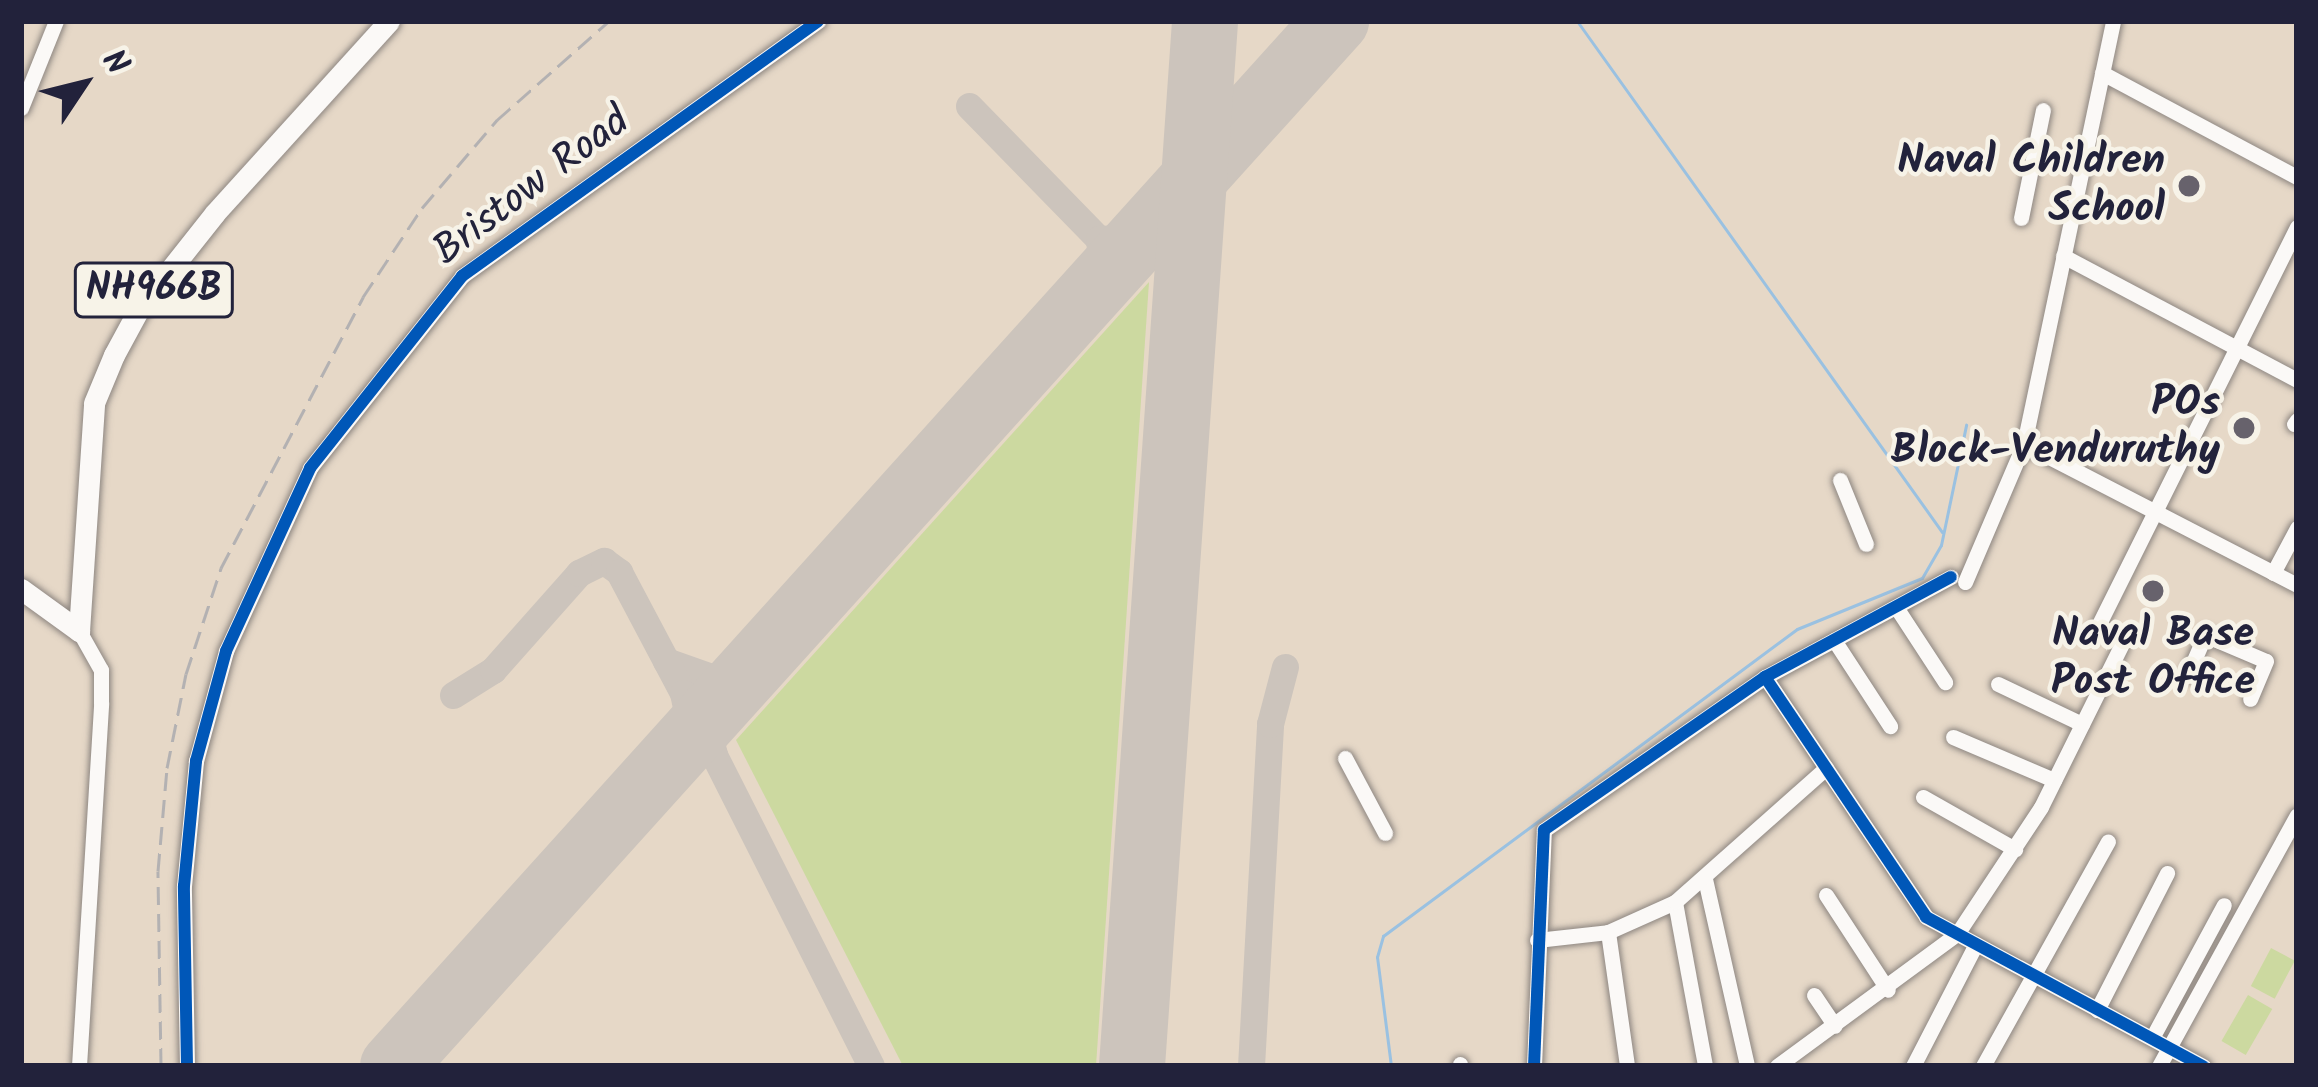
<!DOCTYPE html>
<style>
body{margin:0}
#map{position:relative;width:2318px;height:1087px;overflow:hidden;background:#e6d8c7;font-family:Kalam,sans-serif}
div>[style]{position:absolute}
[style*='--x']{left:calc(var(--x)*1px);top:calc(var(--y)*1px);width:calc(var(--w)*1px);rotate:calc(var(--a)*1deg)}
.green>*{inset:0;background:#ccd9a0;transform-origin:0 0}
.stream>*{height:3px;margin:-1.5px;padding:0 1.5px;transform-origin:1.5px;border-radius:1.5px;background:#9ac1e1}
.taxiway>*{height:27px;margin:-13.5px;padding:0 13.5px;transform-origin:13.5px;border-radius:13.5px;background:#ccc4bc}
.runway>*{height:66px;margin:-33px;padding:0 33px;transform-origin:33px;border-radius:33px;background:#ccc4bc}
.roads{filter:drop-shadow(0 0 3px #8d8681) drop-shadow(0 0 3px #8d8681)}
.minor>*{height:15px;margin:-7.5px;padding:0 7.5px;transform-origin:7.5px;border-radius:7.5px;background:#fbf9f7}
.highway>*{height:21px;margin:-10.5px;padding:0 10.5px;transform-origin:10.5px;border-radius:10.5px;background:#fbf9f7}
.rail>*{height:3px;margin-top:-1.5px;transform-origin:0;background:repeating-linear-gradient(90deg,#b3b1b2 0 18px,transparent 0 27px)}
.cycleway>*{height:12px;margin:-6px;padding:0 6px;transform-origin:6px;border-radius:6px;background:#0057b8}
.dots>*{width:33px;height:33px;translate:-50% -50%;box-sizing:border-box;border:6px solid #f7f3e8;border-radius:50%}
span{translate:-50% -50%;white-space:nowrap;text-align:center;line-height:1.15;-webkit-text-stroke:9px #f7f3e8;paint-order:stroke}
.shield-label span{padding:3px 9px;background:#f7f3e8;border:3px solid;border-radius:9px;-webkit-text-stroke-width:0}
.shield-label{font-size:39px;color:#22223b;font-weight:700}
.poi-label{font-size:42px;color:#22223b;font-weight:700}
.right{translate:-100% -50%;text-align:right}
.street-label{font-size:42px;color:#22223b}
.frame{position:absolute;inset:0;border:24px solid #22223b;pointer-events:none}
.north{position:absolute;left:24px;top:24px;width:120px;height:120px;-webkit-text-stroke:9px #f7f3e8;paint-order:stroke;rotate:55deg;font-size:33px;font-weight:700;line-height:48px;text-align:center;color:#22223b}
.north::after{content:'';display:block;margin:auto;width:42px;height:54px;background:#22223b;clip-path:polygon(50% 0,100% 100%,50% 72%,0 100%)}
</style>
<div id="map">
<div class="green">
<i style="clip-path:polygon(1149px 282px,1096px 1066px,903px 1066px,736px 740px)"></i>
<i style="left:2271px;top:948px;width:27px;height:43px;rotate:28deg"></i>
<i style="left:2248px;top:995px;width:28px;height:53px;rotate:30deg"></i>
</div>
<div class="stream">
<i style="--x:1577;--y:21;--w:628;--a:54.46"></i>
<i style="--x:1391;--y:1066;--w:110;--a:-97.3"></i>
<i style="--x:1377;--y:957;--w:22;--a:-74"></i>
<i style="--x:1383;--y:936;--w:515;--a:-36.56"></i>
<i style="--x:1797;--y:629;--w:135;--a:-22.2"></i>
<i style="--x:1922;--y:578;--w:38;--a:-60"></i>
<i style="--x:1941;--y:545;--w:123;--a:-78.2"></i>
</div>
<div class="taxiway">
<i style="--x:969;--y:106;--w:186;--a:45.7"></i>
<i style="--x:1099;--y:239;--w:40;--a:84.3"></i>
<i style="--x:1099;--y:239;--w:42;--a:-2.7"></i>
<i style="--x:666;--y:661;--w:72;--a:19.4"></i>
<i style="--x:453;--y:695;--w:47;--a:-32"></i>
<i style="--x:493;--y:670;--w:130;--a:-48.4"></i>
<i style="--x:579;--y:573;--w:28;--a:-26"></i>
<i style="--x:604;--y:561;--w:19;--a:36"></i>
<i style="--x:619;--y:572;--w:137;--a:62.1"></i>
<i style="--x:683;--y:693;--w:24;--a:78"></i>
<i style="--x:688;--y:716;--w:33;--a:108"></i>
<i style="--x:714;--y:708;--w:21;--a:109"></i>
<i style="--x:707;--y:728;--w:28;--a:75"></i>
<i style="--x:678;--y:747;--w:20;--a:-24"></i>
<i style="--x:696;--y:739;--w:24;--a:42"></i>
<i style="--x:714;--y:755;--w:348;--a:63.2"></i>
<i style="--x:1251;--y:1066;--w:343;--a:-86.8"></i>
<i style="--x:1270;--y:724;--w:59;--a:-75.3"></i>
</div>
<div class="runway">
<i style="--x:393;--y:1066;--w:1408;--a:-47.94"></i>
<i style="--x:1132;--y:1066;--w:1048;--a:-86"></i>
</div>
<div class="roads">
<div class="minor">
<i style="--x:2102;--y:73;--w:221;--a:28.1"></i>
<i style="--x:21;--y:108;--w:94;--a:-68.1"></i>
<i style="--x:2021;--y:218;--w:110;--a:-78.5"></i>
<i style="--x:2063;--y:256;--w:265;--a:27.9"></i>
<i style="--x:2294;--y:424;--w:5;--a:-53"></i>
<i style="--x:2024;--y:444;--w:307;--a:27.3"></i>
<i style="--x:1840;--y:480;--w:69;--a:67.9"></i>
<i style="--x:2273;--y:573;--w:51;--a:-61.9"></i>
<i style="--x:1965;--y:582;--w:150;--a:-66.9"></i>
<i style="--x:2024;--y:444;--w:432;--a:-78.1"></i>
<i style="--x:1896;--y:607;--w:90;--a:56.8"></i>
<i style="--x:2094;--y:634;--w:455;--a:-63.5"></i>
<i style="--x:1834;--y:640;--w:103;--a:56.9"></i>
<i style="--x:2188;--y:674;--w:43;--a:-66.4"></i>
<i style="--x:2205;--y:635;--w:66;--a:23.1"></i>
<i style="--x:2266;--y:661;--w:41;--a:112.8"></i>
<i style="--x:1765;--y:677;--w:289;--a:56.1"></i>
<i style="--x:1926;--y:917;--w:315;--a:28.3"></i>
<i style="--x:1998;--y:684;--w:93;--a:25.5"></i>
<i style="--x:1953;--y:737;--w:110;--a:23.1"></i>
<i style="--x:1345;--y:758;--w:85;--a:61.9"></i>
<i style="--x:1923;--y:797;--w:106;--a:29.5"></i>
<i style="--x:1705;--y:879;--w:192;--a:77.3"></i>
<i style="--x:1826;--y:895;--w:113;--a:56.9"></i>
<i style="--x:1675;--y:902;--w:167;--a:79.6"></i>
<i style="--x:1608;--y:932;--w:135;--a:81.9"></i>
<i style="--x:1537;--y:940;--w:71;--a:-6.4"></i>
<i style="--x:1608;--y:932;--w:73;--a:-24.1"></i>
<i style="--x:1675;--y:902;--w:202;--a:-41.6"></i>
<i style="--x:1814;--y:995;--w:37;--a:56"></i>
<i style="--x:2097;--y:1010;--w:154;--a:-62.9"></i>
<i style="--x:2152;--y:1038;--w:151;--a:-61.6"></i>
<i style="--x:79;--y:1066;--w:364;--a:-86.5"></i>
<i style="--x:101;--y:703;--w:33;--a:-90"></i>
<i style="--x:101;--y:670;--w:45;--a:-119.4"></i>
<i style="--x:187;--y:1066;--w:180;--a:-91"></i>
<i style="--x:184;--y:886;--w:126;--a:-84.5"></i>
<i style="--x:196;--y:761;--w:114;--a:-74.7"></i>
<i style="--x:226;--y:651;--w:201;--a:-65.3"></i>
<i style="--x:310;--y:468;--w:245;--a:-51.6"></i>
<i style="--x:462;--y:276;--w:438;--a:-35.6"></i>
<i style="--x:1460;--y:1066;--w:2;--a:-90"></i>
<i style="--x:1534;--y:1066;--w:236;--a:-87.6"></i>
<i style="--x:1544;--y:830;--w:269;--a:-34.7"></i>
<i style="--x:1765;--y:677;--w:211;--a:-28.3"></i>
<i style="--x:1777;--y:1066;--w:223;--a:-36.3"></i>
<i style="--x:1957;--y:934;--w:152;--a:-56.5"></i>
<i style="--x:2041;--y:807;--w:180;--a:-63.6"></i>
<i style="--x:1913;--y:1066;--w:137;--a:-62.7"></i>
<i style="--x:1983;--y:1066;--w:257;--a:-60.9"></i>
<i style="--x:2159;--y:1066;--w:286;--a:-61.2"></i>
</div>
<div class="highway">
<i style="--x:21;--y:589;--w:72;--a:35.9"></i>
<i style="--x:79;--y:631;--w:228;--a:-86.2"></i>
<i style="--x:94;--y:403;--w:52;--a:-67.4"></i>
<i style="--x:114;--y:355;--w:52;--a:-61.5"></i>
<i style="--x:139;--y:309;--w:122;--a:-51.6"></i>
<i style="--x:215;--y:213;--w:259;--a:-47.8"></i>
</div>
</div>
<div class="rail">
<i style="--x:161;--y:1066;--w:195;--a:-90.9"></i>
<i style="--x:158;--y:871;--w:103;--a:-85"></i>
<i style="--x:167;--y:768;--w:96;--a:-78.6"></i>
<i style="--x:186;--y:674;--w:112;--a:-71.7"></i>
<i style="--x:221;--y:568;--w:306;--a:-62.3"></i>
<i style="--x:363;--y:297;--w:107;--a:-56.5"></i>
<i style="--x:422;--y:208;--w:116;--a:-49.6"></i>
<i style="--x:497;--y:120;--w:149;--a:-41.5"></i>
</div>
<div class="cycleway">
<i style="--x:1765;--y:677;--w:289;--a:56.1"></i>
<i style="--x:1926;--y:917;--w:315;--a:28.3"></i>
<i style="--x:187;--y:1066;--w:180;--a:-91"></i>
<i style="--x:184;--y:886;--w:126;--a:-84.5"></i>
<i style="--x:196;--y:761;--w:114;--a:-74.7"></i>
<i style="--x:226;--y:651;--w:201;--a:-65.3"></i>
<i style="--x:310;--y:468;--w:245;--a:-51.6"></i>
<i style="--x:462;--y:276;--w:438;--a:-35.6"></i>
<i style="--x:1534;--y:1066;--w:236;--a:-87.6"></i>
<i style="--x:1544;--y:830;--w:269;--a:-34.7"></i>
<i style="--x:1765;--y:677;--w:211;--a:-28.3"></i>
</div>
<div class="dots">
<i style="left:2189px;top:186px;background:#67626c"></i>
<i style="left:2244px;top:428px;background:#67626c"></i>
<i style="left:2153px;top:591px;background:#67626c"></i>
</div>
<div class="shield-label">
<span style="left:154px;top:290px">NH966B</span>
</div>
<div class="poi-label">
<span class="right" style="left:2165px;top:186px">Naval Children<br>School</span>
<span class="right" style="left:2220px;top:428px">POs<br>Block-Venduruthy</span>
<span style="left:2153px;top:659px">Naval Base<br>Post Office</span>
</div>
<div class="street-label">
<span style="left:532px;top:187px;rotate:-37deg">Bristow Road</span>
</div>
<div class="frame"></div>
<div class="north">N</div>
</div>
